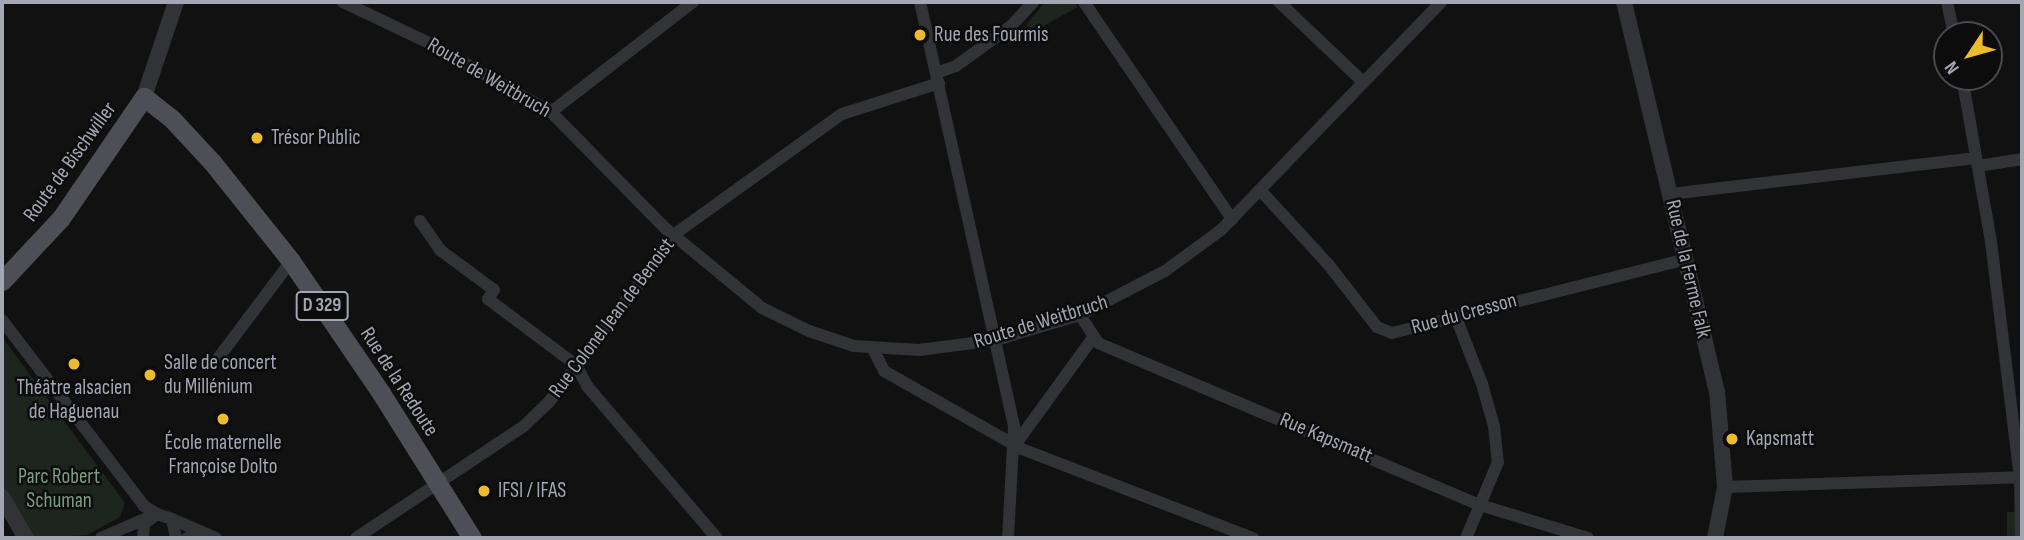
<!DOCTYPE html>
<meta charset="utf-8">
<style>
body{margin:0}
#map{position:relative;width:2024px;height:540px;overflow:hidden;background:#111112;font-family:"Sofia Sans Condensed",sans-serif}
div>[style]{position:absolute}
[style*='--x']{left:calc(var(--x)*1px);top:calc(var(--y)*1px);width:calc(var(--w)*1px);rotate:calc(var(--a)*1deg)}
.green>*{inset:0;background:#1d251f;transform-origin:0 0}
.minor>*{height:12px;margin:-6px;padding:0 6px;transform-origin:6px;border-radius:6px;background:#323337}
.tertiary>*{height:16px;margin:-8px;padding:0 8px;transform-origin:8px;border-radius:8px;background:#323337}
.primary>*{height:19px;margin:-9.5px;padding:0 9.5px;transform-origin:9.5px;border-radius:9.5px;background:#4e4f56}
.dots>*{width:19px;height:19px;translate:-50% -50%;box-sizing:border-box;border:4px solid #0c0c0d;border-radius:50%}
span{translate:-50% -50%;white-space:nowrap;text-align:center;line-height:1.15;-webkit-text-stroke:5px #0c0c0d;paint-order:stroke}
.shield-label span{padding:2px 5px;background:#0c0c0d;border:2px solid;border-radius:5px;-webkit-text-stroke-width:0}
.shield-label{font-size:19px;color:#a3a6b3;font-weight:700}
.poi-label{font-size:21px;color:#a3a6b3}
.left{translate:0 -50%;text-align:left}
.street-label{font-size:21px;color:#a3a6b3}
.park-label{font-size:21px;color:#7a9e7f}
.frame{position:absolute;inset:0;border:4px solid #a3a6b3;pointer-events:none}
.north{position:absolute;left:1933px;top:21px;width:70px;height:70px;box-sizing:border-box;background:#0c0c0d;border:2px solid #484a4f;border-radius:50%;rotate:234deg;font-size:19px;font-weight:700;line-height:28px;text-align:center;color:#a3a6b3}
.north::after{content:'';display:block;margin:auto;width:24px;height:32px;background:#edbc2e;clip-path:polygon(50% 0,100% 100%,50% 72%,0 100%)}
</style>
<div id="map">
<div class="green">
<i style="clip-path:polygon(1045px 2px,1074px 2px,1078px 7px,1029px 34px,1027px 24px)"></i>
<i style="clip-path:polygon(2px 337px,125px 503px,120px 517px,87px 535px,32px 538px,2px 488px)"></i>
<i style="left:2007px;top:512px;width:9px;height:24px"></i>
</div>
<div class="minor">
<i style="--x:343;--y:2;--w:95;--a:25.5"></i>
<i style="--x:429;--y:43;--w:140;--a:29.5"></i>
<i style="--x:551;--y:112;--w:163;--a:45.5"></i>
<i style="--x:665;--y:228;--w:126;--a:39.5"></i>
<i style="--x:762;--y:308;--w:52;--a:26.1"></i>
<i style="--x:809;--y:331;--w:47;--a:18.4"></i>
<i style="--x:854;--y:346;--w:65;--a:3.5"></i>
<i style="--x:919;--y:350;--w:78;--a:-7.4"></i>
<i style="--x:996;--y:340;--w:88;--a:-16.6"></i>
<i style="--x:1080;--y:315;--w:96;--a:-27.4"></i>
<i style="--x:1165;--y:271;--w:69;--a:-36.2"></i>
<i style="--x:1221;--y:230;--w:317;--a:-46"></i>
<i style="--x:920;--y:2;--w:435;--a:77.5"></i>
<i style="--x:1014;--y:427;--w:111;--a:93.1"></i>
<i style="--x:1084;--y:2;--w:263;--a:55.7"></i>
<i style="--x:1279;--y:2;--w:117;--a:43.6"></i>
<i style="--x:1947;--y:2;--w:34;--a:78"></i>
<i style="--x:936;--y:73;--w:21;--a:-19"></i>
<i style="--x:956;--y:66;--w:68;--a:-36"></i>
<i style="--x:1011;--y:26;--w:33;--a:-47"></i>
<i style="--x:1962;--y:77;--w:168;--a:80"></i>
<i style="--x:1991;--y:242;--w:237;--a:83"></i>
<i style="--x:2020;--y:477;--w:61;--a:89.1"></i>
<i style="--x:551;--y:112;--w:180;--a:-37.8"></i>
<i style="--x:1978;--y:166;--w:45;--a:-9"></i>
<i style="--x:1260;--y:190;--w:100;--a:47.4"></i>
<i style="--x:1328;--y:264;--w:80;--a:52.1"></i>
<i style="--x:1377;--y:327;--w:16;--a:22"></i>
<i style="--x:1392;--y:333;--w:303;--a:-14.1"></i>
<i style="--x:1670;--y:194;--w:308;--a:-6.7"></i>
<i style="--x:420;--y:221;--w:35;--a:55"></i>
<i style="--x:440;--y:250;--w:67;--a:36.5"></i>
<i style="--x:494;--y:290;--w:11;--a:124"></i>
<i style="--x:488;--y:299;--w:110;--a:36.9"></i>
<i style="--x:576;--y:365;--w:24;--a:62"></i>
<i style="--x:587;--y:386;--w:200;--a:49.5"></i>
<i style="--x:1080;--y:315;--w:33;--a:57"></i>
<i style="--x:1098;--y:343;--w:415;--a:23"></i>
<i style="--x:1480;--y:505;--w:113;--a:17"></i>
<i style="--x:1455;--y:315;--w:74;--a:68.6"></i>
<i style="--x:1482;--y:384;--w:44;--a:74.1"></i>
<i style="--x:1494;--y:426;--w:36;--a:84"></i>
<i style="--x:1498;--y:462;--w:82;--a:112.8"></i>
<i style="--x:2;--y:320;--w:234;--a:52.6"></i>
<i style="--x:144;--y:506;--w:15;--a:32"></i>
<i style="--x:873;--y:349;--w:25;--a:63"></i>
<i style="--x:884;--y:371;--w:159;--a:29.5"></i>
<i style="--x:1022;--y:449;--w:248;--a:21.1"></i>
<i style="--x:219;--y:357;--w:120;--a:-53.1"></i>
<i style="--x:1015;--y:445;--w:131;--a:-54"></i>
<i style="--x:1725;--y:487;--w:295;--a:-1.9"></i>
<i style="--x:172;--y:519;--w:48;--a:23.4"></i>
<i style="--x:101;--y:538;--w:55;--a:-23.7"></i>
<i style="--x:143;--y:538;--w:14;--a:-86"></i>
<i style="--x:144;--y:524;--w:16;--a:-38"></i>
<i style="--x:157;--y:514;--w:16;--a:18"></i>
<i style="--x:172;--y:519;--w:19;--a:78"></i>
<i style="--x:187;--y:538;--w:13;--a:0"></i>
<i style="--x:356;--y:538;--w:202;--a:-33.7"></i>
<i style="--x:524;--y:426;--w:35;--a:-44"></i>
<i style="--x:549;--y:402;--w:215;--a:-52.8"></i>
<i style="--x:679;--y:231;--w:201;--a:-35.7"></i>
<i style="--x:842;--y:114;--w:102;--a:-17.7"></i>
</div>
<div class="tertiary">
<i style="--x:1624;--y:2;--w:400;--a:76.6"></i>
<i style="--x:1717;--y:391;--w:96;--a:85.2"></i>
<i style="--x:1725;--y:487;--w:52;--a:101.1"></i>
<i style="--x:144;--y:97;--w:100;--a:-71.4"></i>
<i style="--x:2;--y:497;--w:48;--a:59.7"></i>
</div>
<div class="primary">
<i style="--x:2;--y:281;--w:86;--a:-46.9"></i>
<i style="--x:61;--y:218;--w:147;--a:-55.6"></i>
<i style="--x:144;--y:97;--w:36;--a:38"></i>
<i style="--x:172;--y:119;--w:59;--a:47.1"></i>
<i style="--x:212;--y:162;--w:127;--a:51.4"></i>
<i style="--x:291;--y:261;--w:160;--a:55.7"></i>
<i style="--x:381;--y:393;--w:171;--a:57.9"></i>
</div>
<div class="dots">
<i style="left:920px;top:35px;background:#edbc2e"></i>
<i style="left:257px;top:138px;background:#edbc2e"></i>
<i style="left:74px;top:364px;background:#edbc2e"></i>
<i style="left:150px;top:375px;background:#edbc2e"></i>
<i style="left:223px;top:419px;background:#edbc2e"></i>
<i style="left:1732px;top:439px;background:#edbc2e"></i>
<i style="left:484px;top:491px;background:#edbc2e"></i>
</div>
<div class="shield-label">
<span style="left:322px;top:306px">D 329</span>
</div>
<div class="poi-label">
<span class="left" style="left:934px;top:35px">Rue des Fourmis</span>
<span class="left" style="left:271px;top:138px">Trésor Public</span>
<span class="left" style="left:164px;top:375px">Salle de concert<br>du Millénium</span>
<span style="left:74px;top:400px">Théâtre alsacien<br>de Haguenau</span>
<span class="left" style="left:1746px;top:439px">Kapsmatt</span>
<span style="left:223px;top:455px">École maternelle<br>Françoise Dolto</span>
<span class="left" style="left:498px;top:491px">IFSI / IFAS</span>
</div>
<div class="street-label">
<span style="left:489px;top:78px;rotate:30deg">Route de Weitbruch</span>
<span style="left:70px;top:162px;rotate:-54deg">Route de Bischwiller</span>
<span style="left:1688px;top:269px;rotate:77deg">Rue de la Ferme Falk</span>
<span style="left:1464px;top:314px;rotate:-15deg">Rue du Cresson</span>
<span style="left:612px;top:318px;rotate:-53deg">Rue Colonel Jean de Benoist</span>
<span style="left:1041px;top:322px;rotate:-17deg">Route de Weitbruch</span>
<span style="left:399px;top:382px;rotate:57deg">Rue de la Redoute</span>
<span style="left:1326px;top:438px;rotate:23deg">Rue Kapsmatt</span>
</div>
<div class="park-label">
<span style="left:59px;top:489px">Parc Robert<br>Schuman</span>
</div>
<div class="frame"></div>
<div class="north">N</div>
</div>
